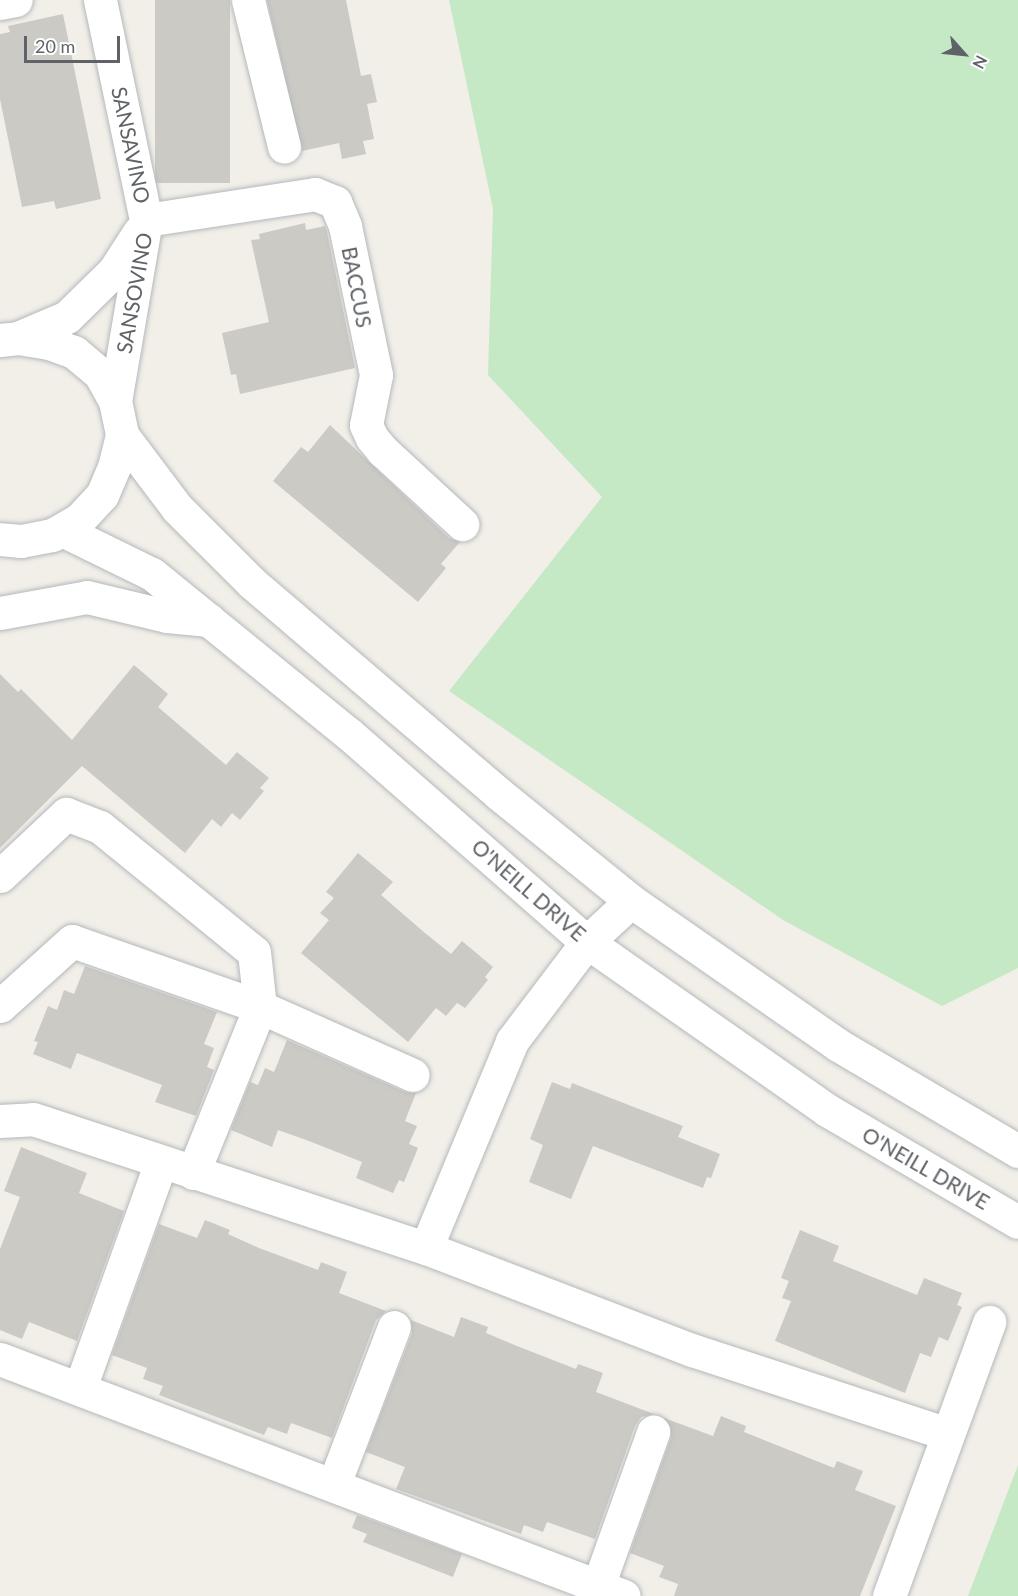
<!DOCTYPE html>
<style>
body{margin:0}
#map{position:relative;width:1018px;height:1596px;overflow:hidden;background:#f1efe8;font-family:Lato,sans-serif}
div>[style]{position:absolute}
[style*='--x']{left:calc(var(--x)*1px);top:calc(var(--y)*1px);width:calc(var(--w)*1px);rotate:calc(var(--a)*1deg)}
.green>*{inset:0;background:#c5e8c5}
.building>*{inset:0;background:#cccac5;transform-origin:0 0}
.roads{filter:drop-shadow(0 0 2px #b5b8bc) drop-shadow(0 0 2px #b5b8bc)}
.minor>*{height:33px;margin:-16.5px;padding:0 16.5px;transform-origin:16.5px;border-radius:16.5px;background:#fff}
.secondary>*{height:33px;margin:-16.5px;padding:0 16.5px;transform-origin:16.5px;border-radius:16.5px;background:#fff}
span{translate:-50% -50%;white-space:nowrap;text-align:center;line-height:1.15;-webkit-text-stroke:4.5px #fff;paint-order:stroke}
.street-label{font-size:21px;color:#5f6368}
.north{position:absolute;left:934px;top:24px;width:60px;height:60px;-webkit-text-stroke:4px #fff;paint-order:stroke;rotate:117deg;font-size:16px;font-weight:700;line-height:24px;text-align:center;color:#5f6368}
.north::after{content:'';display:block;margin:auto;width:21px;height:27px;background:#5f6368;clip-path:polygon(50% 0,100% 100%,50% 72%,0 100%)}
.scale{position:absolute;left:24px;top:36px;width:96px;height:27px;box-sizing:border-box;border:3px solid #5f6368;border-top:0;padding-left:8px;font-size:18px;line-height:21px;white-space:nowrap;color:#5f6368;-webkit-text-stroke:4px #fff;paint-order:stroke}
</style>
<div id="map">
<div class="green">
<i style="clip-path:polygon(449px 0,1018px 0,1018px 968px,942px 1006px,783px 920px,449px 691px,602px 497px,488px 375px,493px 209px)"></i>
<i style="clip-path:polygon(1018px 1465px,1018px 1596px,968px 1596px)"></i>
</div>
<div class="building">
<i style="left:155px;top:0;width:75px;height:183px"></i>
<i style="clip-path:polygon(267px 0,346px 0,361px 76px,371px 74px,377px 102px,367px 104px,374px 139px,363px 141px,366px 154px,342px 159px,339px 143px,302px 151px)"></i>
<i style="clip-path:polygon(63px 14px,101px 199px,56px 209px,54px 201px,22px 207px,0 99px,0 34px,10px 32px,8px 26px)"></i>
<i style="clip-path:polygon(305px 223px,306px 230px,325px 226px,327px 232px,355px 368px,240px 394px,236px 374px,231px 375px,222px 333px,269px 322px,251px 240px,260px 239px,259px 234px)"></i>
<i style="clip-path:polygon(330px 425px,449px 538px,460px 542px,441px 564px,446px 568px,418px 602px,273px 481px,301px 447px,308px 452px)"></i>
<i style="clip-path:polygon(134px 665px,168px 694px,158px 707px,226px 765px,237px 752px,269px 778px,260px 788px,264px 791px,240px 820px,232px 813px,221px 827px,212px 819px,185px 853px,82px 766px,0 848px,0 674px,18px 692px,21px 689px,72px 740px)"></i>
<i style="clip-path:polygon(358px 853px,393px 882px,381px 895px,425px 933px,451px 954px,462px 941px,493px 967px,485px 977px,488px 980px,465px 1008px,457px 1003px,446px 1016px,436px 1008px,408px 1042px,301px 953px,329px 920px,320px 913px,334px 898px,326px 892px)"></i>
<i style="clip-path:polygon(85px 966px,217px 1012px,204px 1044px,214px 1048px,207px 1067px,214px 1070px,196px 1116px,155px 1102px,162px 1085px,77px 1053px,71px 1069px,33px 1054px,38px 1042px,34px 1041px,48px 1006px,57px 1010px,64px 990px,74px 994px)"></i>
<i style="clip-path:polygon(287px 1040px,405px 1092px,416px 1093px,405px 1121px,417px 1126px,409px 1144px,418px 1148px,404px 1182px,399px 1180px,393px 1193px,356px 1178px,362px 1162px,309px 1141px,278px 1130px,272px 1147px,231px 1130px,250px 1082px,258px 1085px,265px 1068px,274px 1072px)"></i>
<i style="clip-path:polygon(552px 1082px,570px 1089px,572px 1083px,683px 1126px,678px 1137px,720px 1154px,711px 1178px,707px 1177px,703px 1188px,593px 1146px,571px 1199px,529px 1182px,543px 1145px,530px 1139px)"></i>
<i style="clip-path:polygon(21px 1147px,87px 1173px,79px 1193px,124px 1211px,77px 1341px,29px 1322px,22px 1339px,0 1330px,0 1249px,20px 1197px,4px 1191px)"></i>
<i style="clip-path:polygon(205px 1220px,230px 1230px,228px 1234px,259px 1248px,318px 1270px,321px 1262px,347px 1272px,339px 1293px,386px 1311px,376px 1320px,332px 1438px,291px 1423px,287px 1434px,268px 1427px,264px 1435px,159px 1395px,163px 1386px,143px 1379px,147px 1368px,112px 1355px,159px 1224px,197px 1238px)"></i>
<i style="clip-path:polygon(800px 1230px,839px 1246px,833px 1261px,917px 1295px,924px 1278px,962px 1293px,957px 1305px,962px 1307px,948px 1341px,939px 1337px,931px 1357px,920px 1353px,905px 1393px,775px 1341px,791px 1301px,782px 1298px,789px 1281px,781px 1278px)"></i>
<i style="clip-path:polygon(461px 1317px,488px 1327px,486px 1333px,517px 1346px,576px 1369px,578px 1364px,603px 1373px,596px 1392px,654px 1414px,641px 1417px,635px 1426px,595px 1539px,547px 1522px,543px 1532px,524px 1525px,521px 1534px,396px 1489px,405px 1467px,366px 1452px,412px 1334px,411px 1320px,454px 1337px)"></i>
<i style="clip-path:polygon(721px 1416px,746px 1426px,744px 1432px,834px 1468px,837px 1461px,863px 1471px,855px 1490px,896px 1506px,860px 1596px,674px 1596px,678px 1584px,659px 1577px,664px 1566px,630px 1553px,671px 1438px,671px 1428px,664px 1418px,713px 1436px)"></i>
<i style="clip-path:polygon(357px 1515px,462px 1554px,453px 1577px,363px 1542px,367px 1534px,352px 1528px)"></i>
</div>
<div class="roads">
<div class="minor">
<i style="--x:100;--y:0;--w:225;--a:78.2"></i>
<i style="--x:146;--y:220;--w:184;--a:99.7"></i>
<i style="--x:248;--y:0;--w:151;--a:76.2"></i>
<i style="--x:0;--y:3;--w:16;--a:-11"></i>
<i style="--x:146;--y:220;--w:171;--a:-8.7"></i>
<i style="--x:315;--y:194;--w:22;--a:22"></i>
<i style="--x:335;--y:202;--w:26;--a:67"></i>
<i style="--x:345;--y:226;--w:152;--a:78.2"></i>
<i style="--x:376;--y:375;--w:51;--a:101.3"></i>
<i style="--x:366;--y:425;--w:14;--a:65"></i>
<i style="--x:372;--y:438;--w:17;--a:50"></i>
<i style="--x:383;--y:451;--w:108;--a:42.7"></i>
<i style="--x:18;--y:338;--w:53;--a:-23.2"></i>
<i style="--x:67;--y:317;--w:66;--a:-44.4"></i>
<i style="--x:114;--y:271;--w:46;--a:-57.3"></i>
<i style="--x:0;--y:876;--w:91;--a:-43.2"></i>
<i style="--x:66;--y:814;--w:36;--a:21"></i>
<i style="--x:100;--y:827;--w:198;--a:39.1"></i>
<i style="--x:254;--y:952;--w:55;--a:83.8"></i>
<i style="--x:260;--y:1007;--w:179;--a:112"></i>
<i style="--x:0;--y:1006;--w:97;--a:-42.1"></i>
<i style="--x:72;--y:941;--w:199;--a:19.3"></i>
<i style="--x:260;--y:1007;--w:167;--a:24"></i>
<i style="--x:0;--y:1121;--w:33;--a:-3"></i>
<i style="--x:33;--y:1119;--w:414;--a:18.2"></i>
<i style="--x:426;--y:1248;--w:285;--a:21"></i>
<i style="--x:692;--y:1350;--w:269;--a:18.2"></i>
<i style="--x:426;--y:1248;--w:224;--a:-67.4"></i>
<i style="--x:512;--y:1041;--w:124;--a:-52.9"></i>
<i style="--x:587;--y:942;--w:60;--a:-43"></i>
<i style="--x:0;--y:1359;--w:667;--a:20.8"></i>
<i style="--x:80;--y:1388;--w:240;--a:-70.3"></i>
<i style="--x:334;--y:1484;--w:168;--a:-69.1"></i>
<i style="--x:598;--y:1586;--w:164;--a:-70.3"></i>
<i style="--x:889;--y:1596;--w:292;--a:-69.9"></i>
</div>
<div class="secondary">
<i style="--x:0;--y:340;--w:18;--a:-6"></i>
<i style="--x:18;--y:338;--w:31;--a:9"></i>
<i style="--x:49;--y:343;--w:27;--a:20"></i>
<i style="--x:74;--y:352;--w:34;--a:40"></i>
<i style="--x:100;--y:374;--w:31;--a:61"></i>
<i style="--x:115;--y:401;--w:35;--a:78"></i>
<i style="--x:122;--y:435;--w:33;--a:104"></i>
<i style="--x:114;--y:467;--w:30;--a:113"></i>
<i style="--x:102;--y:495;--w:33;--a:133"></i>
<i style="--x:80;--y:519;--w:32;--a:150"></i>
<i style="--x:52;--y:535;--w:32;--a:169"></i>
<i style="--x:21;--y:541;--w:21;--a:-175"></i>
<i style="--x:122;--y:435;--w:91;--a:53"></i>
<i style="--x:177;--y:508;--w:106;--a:45"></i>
<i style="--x:252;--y:583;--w:325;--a:40.5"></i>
<i style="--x:499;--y:794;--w:170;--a:39"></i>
<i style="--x:631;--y:901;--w:252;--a:34.8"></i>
<i style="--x:838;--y:1045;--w:209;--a:30.5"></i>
<i style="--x:62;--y:530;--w:100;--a:26.1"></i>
<i style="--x:152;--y:574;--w:254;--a:39.1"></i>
<i style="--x:349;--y:734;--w:316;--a:41.2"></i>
<i style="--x:587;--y:942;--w:293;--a:35"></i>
<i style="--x:827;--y:1110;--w:221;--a:30.4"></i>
<i style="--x:0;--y:613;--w:88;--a:-10.4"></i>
<i style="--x:87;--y:597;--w:82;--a:13.4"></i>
<i style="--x:167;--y:616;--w:42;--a:5.4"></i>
</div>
</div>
<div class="street-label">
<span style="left:131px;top:145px;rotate:78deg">SANSAVINO</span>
<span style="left:357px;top:287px;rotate:79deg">BACCUS</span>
<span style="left:134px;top:293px;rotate:-80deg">SANSOVINO</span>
<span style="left:529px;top:890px;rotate:41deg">O'NEILL DRIVE</span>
<span style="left:926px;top:1168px;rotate:30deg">O'NEILL DRIVE</span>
</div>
<div class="north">N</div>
<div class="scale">20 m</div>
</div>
